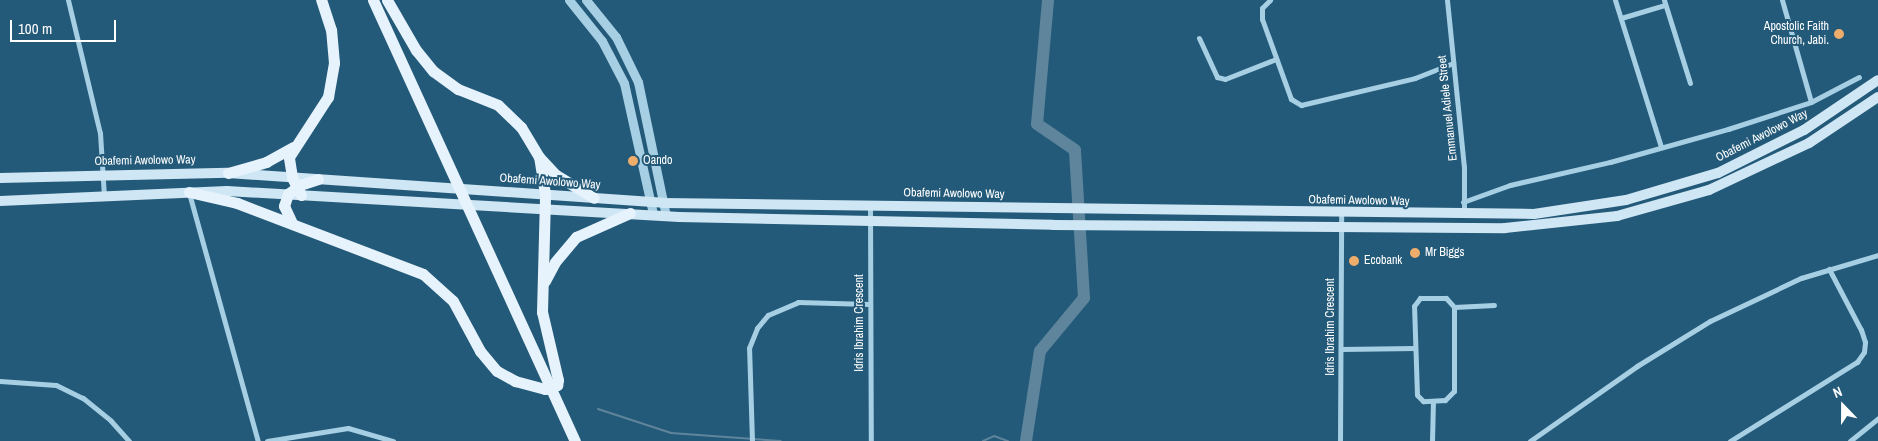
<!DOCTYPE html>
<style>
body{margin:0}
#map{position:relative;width:1878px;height:441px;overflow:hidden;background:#245a79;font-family:"Archivo Narrow",sans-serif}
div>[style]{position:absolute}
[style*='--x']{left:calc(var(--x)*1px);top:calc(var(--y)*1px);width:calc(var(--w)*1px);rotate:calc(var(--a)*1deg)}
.stream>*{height:2px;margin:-1px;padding:0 1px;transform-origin:1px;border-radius:1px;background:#5e859c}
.river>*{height:12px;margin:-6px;padding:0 6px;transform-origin:6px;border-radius:6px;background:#5e859c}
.minor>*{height:5px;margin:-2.5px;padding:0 2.5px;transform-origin:2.5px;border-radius:2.5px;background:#a7cfe4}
.tertiary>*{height:9px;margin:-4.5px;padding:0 4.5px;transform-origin:4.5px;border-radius:4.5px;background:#a7cfe4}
.secondary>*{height:10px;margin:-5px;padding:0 5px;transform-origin:5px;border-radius:5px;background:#cfe6f4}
.primary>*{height:11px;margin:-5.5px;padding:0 5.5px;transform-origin:5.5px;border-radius:5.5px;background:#e6f3fc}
.dots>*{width:14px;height:14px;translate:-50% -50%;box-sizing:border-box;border:2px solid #245a79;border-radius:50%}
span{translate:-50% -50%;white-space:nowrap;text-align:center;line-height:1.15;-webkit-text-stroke:4px #245a79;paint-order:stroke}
.poi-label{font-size:12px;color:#fff}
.right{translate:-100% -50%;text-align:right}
.left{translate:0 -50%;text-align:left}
.street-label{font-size:12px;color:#fff}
.north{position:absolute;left:1818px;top:381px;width:50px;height:50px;-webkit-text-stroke:4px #245a79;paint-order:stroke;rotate:338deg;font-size:14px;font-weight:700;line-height:20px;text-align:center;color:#fff}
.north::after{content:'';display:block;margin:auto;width:18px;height:22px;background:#fff;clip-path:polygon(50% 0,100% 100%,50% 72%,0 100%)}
.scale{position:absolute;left:10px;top:20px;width:106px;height:22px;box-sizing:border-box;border:2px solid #fff;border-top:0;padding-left:6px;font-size:15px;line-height:18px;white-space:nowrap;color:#fff;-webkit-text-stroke:4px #245a79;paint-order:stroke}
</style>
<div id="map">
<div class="stream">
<i style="--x:598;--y:409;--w:77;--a:18.2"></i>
<i style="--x:671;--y:433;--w:110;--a:4.2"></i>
<i style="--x:983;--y:441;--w:12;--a:-24"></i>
<i style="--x:994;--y:436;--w:15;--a:20"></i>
</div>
<div class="river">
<i style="--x:1026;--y:441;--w:91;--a:-81.2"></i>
<i style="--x:1040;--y:351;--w:69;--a:-50.3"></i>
<i style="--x:1084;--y:298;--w:148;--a:-93.5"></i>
<i style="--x:1075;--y:150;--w:46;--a:-145.6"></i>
<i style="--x:1037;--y:124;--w:124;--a:-84.9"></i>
</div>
<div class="minor">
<i style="--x:68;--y:0;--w:137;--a:76.5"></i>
<i style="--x:100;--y:133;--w:63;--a:86.4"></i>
<i style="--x:1270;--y:0;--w:11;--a:135"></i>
<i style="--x:1262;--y:8;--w:11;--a:90"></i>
<i style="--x:1262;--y:19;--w:85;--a:70.1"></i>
<i style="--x:1291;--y:99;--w:12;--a:31"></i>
<i style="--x:1301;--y:105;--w:117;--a:-13.3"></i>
<i style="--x:1415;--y:78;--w:41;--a:-21.5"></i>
<i style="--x:1447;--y:0;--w:168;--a:84.2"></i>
<i style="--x:1464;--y:167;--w:46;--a:90"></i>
<i style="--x:1615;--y:0;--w:154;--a:72.6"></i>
<i style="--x:1664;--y:0;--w:87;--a:72.6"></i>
<i style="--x:1782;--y:0;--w:106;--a:74.1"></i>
<i style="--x:1621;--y:18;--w:46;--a:-16.5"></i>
<i style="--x:1199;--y:38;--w:43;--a:65.2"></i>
<i style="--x:1217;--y:77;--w:8;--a:14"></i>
<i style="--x:1225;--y:79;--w:55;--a:-21.4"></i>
<i style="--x:189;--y:193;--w:257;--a:74.5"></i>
<i style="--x:1463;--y:202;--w:50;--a:-19.9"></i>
<i style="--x:1510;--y:185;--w:103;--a:-13"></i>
<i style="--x:1610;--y:162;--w:123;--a:-15.6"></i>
<i style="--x:1728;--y:129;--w:87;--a:-18"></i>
<i style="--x:1811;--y:102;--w:54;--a:-27.5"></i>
<i style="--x:870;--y:206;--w:235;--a:89.8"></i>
<i style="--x:1420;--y:298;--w:26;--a:0"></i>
<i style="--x:1446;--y:298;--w:12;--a:48"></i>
<i style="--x:1454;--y:307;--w:84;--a:90"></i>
<i style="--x:1454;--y:391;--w:13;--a:135"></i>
<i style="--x:1445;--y:400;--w:22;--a:177"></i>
<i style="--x:1423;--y:401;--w:8;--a:-135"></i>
<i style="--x:1417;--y:395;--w:89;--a:-91.9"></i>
<i style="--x:1414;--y:306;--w:10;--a:-53"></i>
<i style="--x:1454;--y:307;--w:40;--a:-2.9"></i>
<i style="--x:1341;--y:349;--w:74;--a:-0.8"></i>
<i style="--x:0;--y:381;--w:56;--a:4.1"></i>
<i style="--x:56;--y:385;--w:30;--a:26"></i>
<i style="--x:83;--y:398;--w:36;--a:39"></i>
<i style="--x:111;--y:421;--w:27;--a:48"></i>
<i style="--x:267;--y:441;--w:82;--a:-9.1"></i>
<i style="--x:348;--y:428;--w:47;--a:16.1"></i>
<i style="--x:752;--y:441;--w:93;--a:-91.8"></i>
<i style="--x:749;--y:348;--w:22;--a:-68"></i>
<i style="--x:757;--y:328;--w:17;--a:-50"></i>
<i style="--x:768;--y:315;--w:33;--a:-23"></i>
<i style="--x:798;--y:302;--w:71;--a:1.6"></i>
<i style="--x:1340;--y:441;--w:228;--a:-89.7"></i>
<i style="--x:1432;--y:441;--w:40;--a:-88.6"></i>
<i style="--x:1530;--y:441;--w:131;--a:-35"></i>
<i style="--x:1637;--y:366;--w:86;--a:-31.7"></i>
<i style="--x:1710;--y:321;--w:101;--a:-25.3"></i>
<i style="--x:1801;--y:278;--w:80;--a:-16.6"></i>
<i style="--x:1730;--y:441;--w:150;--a:-31.9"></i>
<i style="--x:1857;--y:362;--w:12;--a:-55"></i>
<i style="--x:1864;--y:352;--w:10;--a:-84"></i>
<i style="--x:1865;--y:342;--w:13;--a:-108"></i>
<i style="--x:1861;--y:330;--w:69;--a:-117.7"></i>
<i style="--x:1850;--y:441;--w:36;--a:-39"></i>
</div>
<div class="tertiary">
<i style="--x:569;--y:0;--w:53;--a:51.2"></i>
<i style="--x:602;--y:41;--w:47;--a:62.4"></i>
<i style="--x:624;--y:83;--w:134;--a:77.5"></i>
<i style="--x:586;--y:0;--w:48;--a:51"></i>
<i style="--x:616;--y:37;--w:50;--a:63.9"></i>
<i style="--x:638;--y:82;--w:137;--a:78.2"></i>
</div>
<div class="secondary">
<i style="--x:0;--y:178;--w:228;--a:-1.3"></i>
<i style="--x:228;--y:173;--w:436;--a:3.9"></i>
<i style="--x:663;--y:203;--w:871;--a:0.72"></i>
<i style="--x:1534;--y:214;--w:93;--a:-8.7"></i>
<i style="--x:1626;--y:200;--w:96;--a:-16.4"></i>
<i style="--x:1718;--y:173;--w:96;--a:-26.6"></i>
<i style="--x:1804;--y:130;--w:89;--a:-34"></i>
<i style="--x:0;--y:201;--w:227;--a:-2.5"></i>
<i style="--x:227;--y:191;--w:453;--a:3.3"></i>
<i style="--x:679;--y:217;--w:374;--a:1.2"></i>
<i style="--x:1053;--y:225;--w:452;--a:0.4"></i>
<i style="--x:1505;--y:228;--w:113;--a:-6.1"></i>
<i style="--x:1617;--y:216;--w:96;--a:-15.8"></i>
<i style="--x:1709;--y:190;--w:110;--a:-25.2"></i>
<i style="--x:1809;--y:143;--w:83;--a:-33.7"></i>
</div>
<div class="primary">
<i style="--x:373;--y:0;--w:485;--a:65.4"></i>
<i style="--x:387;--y:0;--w:58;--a:59.9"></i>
<i style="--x:416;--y:50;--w:27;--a:51"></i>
<i style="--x:433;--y:71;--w:31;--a:36"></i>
<i style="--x:458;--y:89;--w:43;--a:21.8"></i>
<i style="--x:498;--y:105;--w:32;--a:44"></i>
<i style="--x:521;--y:127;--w:35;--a:59"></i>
<i style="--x:539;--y:157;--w:25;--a:47"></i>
<i style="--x:556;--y:175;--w:44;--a:31.2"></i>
<i style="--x:228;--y:173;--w:40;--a:-16"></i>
<i style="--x:266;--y:162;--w:31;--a:-29"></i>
<i style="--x:189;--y:192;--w:49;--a:12.9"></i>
<i style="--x:237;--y:203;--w:199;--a:20.9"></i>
<i style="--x:423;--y:274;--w:40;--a:42"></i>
<i style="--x:453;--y:301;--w:57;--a:61.6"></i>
<i style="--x:480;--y:351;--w:26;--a:50"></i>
<i style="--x:497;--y:371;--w:21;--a:29"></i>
<i style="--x:515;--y:381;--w:31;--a:15"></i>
<i style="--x:545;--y:389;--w:13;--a:-18"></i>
<i style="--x:557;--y:385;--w:5;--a:-79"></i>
<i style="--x:558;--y:380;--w:70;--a:-103.2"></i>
<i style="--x:542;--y:312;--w:118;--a:-88.5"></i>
<i style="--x:545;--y:194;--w:37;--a:-99"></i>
<i style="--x:301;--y:195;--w:20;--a:-117"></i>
<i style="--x:292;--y:177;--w:20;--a:-99"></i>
<i style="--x:289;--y:157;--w:72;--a:-57"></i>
<i style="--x:328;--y:97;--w:35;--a:-80"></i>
<i style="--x:334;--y:63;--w:33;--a:-95"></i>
<i style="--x:331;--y:30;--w:32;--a:-108"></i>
<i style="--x:292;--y:223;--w:19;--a:-115"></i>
<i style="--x:284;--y:206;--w:13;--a:-72"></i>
<i style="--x:288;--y:194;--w:15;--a:-37"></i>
<i style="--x:300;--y:185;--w:19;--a:-18"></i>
<i style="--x:545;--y:281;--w:21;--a:-62"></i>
<i style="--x:555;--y:262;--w:33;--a:-50"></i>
<i style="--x:576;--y:237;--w:59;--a:-24"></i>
</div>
<div class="dots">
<i style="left:1839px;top:34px;background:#eead6b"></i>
<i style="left:633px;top:161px;background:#eead6b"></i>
<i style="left:1415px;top:253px;background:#eead6b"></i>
<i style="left:1354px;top:261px;background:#eead6b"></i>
</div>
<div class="poi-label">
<span class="right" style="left:1829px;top:34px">Apostolic Faith<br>Church, Jabi.</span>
<span class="left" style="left:643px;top:161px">Oando</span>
<span class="left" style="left:1425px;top:253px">Mr Biggs</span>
<span class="left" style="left:1364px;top:261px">Ecobank</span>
</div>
<div class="street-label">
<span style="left:1448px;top:108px;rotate:-96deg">Emmanuel Adiele Street</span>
<span style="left:1762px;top:136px;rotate:-27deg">Obafemi Awolowo Way</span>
<span style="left:145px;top:161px;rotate:-1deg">Obafemi Awolowo Way</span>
<span style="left:550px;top:182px;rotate:4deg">Obafemi Awolowo Way</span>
<span style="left:954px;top:194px;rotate:1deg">Obafemi Awolowo Way</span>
<span style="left:1359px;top:201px;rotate:1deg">Obafemi Awolowo Way</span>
<span style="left:860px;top:323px;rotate:-90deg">Idris Ibrahim Crescent</span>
<span style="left:1331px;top:327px;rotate:-90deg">Idris Ibrahim Crescent</span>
</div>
<div class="north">N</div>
<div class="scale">100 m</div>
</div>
